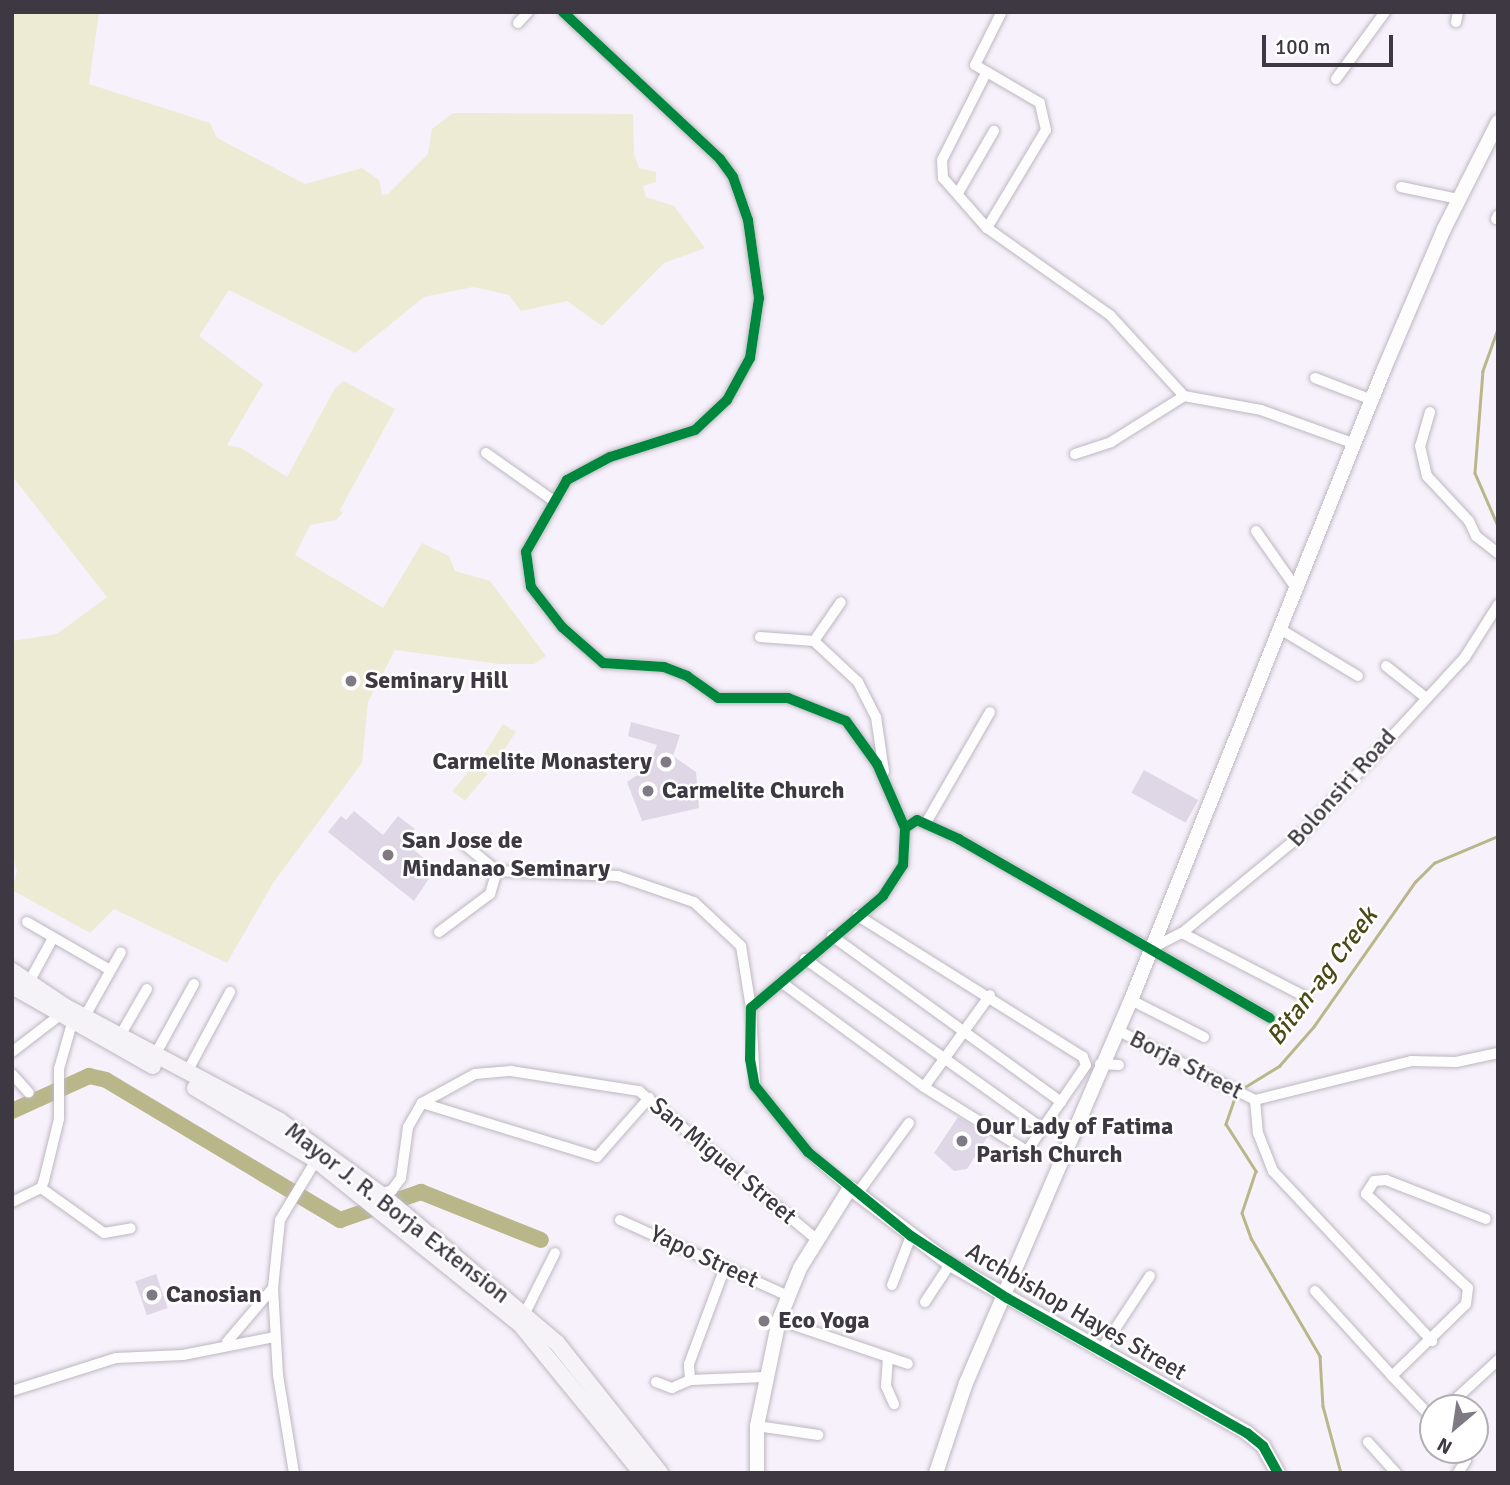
<!DOCTYPE html>
<style>
body{margin:0}
#map{position:relative;width:1510px;height:1485px;overflow:hidden;background:#f7f1fb;font-family:Signika,sans-serif}
div>[style]{position:absolute}
[style*='--x']{left:calc(var(--x)*1px);top:calc(var(--y)*1px);width:calc(var(--w)*1px);rotate:calc(var(--a)*1deg)}
.green>*{inset:0;background:#eeebd4;transform-origin:0 0}
.stream>*{height:2.5px;margin:-1.25px;padding:0 1.25px;transform-origin:1.25px;border-radius:1.25px;background:#b9b78a}
.river>*{height:16px;margin:-8px;padding:0 8px;transform-origin:8px;border-radius:8px;background:#b9b78a}
.building>*{inset:0;background:#e0d7e6;transform-origin:0 0}
.roads{filter:drop-shadow(0 0 2px #bdb7c0) drop-shadow(0 0 2px #bdb7c0)}
.street>*{height:10px;margin:-5px;padding:0 5px;transform-origin:5px;border-radius:5px;background:#fefdfe}
.secondary>*{height:14px;margin:-7px;padding:0 7px;transform-origin:7px;border-radius:7px;background:#fefdfe}
.primary>*{height:16px;margin:-8px;padding:0 8px;transform-origin:8px;border-radius:8px;background:#f6f3f8}
.cycleway>*{height:10px;margin:-5px;padding:0 5px;transform-origin:5px;border-radius:5px;background:#00873e}
.dots>*{width:19px;height:19px;translate:-50% -50%;box-sizing:border-box;border:4px solid #fff;border-radius:50%}
span{translate:-50% -50%;white-space:nowrap;text-align:center;line-height:1.15;-webkit-text-stroke:5px #fff;paint-order:stroke}
.poi-label{font-size:24px;color:#3d3841;font-weight:700}
.left{translate:0 -50%;text-align:left}
.right{translate:-100% -50%;text-align:right}
.street-label{font-size:24px;color:#3d3841}
.water-label{font-size:26px;color:#4b4a16;font-style:italic}
.frame{position:absolute;inset:0;border:14px solid #3d3841;pointer-events:none}
.north{position:absolute;left:1419px;top:1394px;width:70px;height:70px;box-sizing:border-box;background:#fff;border:2px solid #b1afb3;border-radius:50%;rotate:209deg;font-size:19px;font-weight:700;line-height:28px;text-align:center;color:#3d3841}
.north::after{content:'';display:block;margin:auto;width:24px;height:32px;background:#7e7982;clip-path:polygon(50% 0,100% 100%,50% 72%,0 100%)}
.scale{position:absolute;left:1262px;top:35px;width:131px;height:32px;box-sizing:border-box;border:4px solid #3d3841;border-top:0;padding-left:9px;font-size:21px;line-height:24px;white-space:nowrap;color:#3d3841;-webkit-text-stroke:5px #fff;paint-order:stroke}
</style>
<div id="map">
<div class="green">
<i style="clip-path:polygon(12px 12px,99px 12px,89px 84px,210px 123px,217px 138px,305px 184px,362px 168px,379px 180px,382px 195px,388px 194px,428px 154px,432px 129px,453px 113px,633px 114px,634px 154px,639px 168px,656px 172px,656px 182px,643px 186px,646px 197px,674px 206px,705px 248px,664px 263px,602px 326px,567px 301px,521px 311px,509px 295px,473px 287px,424px 297px,355px 353px,229px 290px,199px 336px,263px 384px,227px 445px,241px 448px,287px 477px,335px 388px,344px 381px,395px 409px,340px 510px,343px 513px,336px 520px,310px 525px,295px 555px,383px 608px,422px 543px,449px 556px,455px 571px,490px 581px,546px 656px,534px 664px,500px 664px,395px 650px,368px 702px,362px 763px,273px 883px,227px 963px,114px 909px,90px 933px,12px 890px,17px 871px,12px 852px,12px 641px,57px 634px,107px 597px,12px 476px)"></i>
<i style="left:503px;top:724px;width:15px;height:39px;rotate:32deg"></i>
<i style="left:475px;top:764px;width:16px;height:35px;rotate:40deg"></i>
</div>
<div class="stream">
<i style="--x:1498;--y:329;--w:45;--a:109.7"></i>
<i style="--x:1483;--y:371;--w:102;--a:94.5"></i>
<i style="--x:1475;--y:473;--w:58;--a:66.5"></i>
<i style="--x:1240;--y:1090;--w:46;--a:-31.6"></i>
<i style="--x:1279;--y:1066;--w:53;--a:-48.8"></i>
<i style="--x:1314;--y:1026;--w:176;--a:-55"></i>
<i style="--x:1415;--y:882;--w:27;--a:-45"></i>
<i style="--x:1434;--y:863;--w:69;--a:-22.9"></i>
<i style="--x:1236;--y:1095;--w:31;--a:109"></i>
<i style="--x:1226;--y:1124;--w:56;--a:57.4"></i>
<i style="--x:1256;--y:1171;--w:44;--a:108.4"></i>
<i style="--x:1242;--y:1213;--w:27;--a:70"></i>
<i style="--x:1251;--y:1238;--w:137;--a:59.7"></i>
<i style="--x:1320;--y:1356;--w:50;--a:86.6"></i>
<i style="--x:1323;--y:1406;--w:69;--a:75"></i>
</div>
<div class="river">
<i style="--x:12;--y:1111;--w:85;--a:-24.4"></i>
<i style="--x:89;--y:1076;--w:17;--a:13"></i>
<i style="--x:106;--y:1080;--w:273;--a:30.9"></i>
<i style="--x:340;--y:1220;--w:86;--a:-19.1"></i>
<i style="--x:421;--y:1192;--w:129;--a:21.8"></i>
</div>
<div class="building">
<i style="clip-path:polygon(631px 722px,680px 735px,673px 756px,696px 772px,699px 808px,642px 821px,627px 782px,648px 768px,657px 745px,628px 736px)"></i>
<i style="left:1144px;top:770px;width:62px;height:26px;rotate:29deg"></i>
<i style="clip-path:polygon(354px 811px,383px 835px,398px 816px,415px 829px,404px 842px,436px 868px,414px 901px,328px 832px,341px 816px,346px 820px)"></i>
<i style="clip-path:polygon(958px 1117px,988px 1136px,967px 1169px,954px 1171px,934px 1153px)"></i>
<i style="left:156px;top:1274px;width:36px;height:22px;rotate:71deg"></i>
</div>
<div class="roads">
<div class="street">
<i style="--x:563;--y:12;--w:215;--a:43.1"></i>
<i style="--x:720;--y:159;--w:22;--a:54"></i>
<i style="--x:733;--y:177;--w:46;--a:70.8"></i>
<i style="--x:748;--y:220;--w:79;--a:82"></i>
<i style="--x:759;--y:298;--w:61;--a:98.5"></i>
<i style="--x:750;--y:358;--w:48;--a:118.7"></i>
<i style="--x:727;--y:400;--w:44;--a:136.8"></i>
<i style="--x:695;--y:430;--w:89;--a:162.4"></i>
<i style="--x:610;--y:457;--w:49;--a:151.9"></i>
<i style="--x:567;--y:480;--w:83;--a:119.7"></i>
<i style="--x:526;--y:552;--w:35;--a:82"></i>
<i style="--x:531;--y:587;--w:51;--a:52.2"></i>
<i style="--x:562;--y:627;--w:55;--a:41.3"></i>
<i style="--x:603;--y:663;--w:61;--a:3.8"></i>
<i style="--x:664;--y:667;--w:25;--a:21"></i>
<i style="--x:687;--y:676;--w:38;--a:35"></i>
<i style="--x:718;--y:698;--w:70;--a:0"></i>
<i style="--x:788;--y:698;--w:62;--a:21.6"></i>
<i style="--x:846;--y:721;--w:53;--a:54.2"></i>
<i style="--x:877;--y:764;--w:70;--a:66.4"></i>
<i style="--x:1456;--y:22;--w:10;--a:-79"></i>
<i style="--x:518;--y:23;--w:15;--a:-48"></i>
<i style="--x:985;--y:75;--w:95;--a:116.8"></i>
<i style="--x:942;--y:160;--w:18;--a:87"></i>
<i style="--x:943;--y:178;--w:67;--a:48.7"></i>
<i style="--x:987;--y:228;--w:151;--a:35.3"></i>
<i style="--x:1110;--y:315;--w:110;--a:47.6"></i>
<i style="--x:1336;--y:79;--w:83;--a:-53.8"></i>
<i style="--x:1401;--y:187;--w:58;--a:11.9"></i>
<i style="--x:958;--y:193;--w:72;--a:-59.9"></i>
<i style="--x:1496;--y:219;--w:4;--a:-63"></i>
<i style="--x:987;--y:228;--w:114;--a:-59"></i>
<i style="--x:1046;--y:130;--w:28;--a:-103"></i>
<i style="--x:1040;--y:103;--w:75;--a:-149.7"></i>
<i style="--x:975;--y:65;--w:58;--a:-63.4"></i>
<i style="--x:1315;--y:378;--w:61;--a:21.1"></i>
<i style="--x:1430;--y:412;--w:35;--a:106"></i>
<i style="--x:1420;--y:446;--w:31;--a:77"></i>
<i style="--x:1427;--y:476;--w:62;--a:47"></i>
<i style="--x:1469;--y:521;--w:17;--a:65"></i>
<i style="--x:1476;--y:536;--w:28;--a:38"></i>
<i style="--x:486;--y:453;--w:83;--a:35.2"></i>
<i style="--x:1075;--y:454;--w:38;--a:-18"></i>
<i style="--x:1111;--y:442;--w:86;--a:-32.2"></i>
<i style="--x:1184;--y:396;--w:78;--a:10.3"></i>
<i style="--x:1261;--y:410;--w:100;--a:19.9"></i>
<i style="--x:1256;--y:531;--w:70;--a:54.9"></i>
<i style="--x:1280;--y:629;--w:91;--a:31.1"></i>
<i style="--x:760;--y:637;--w:54;--a:4.2"></i>
<i style="--x:814;--y:641;--w:60;--a:43"></i>
<i style="--x:858;--y:682;--w:39;--a:63"></i>
<i style="--x:876;--y:717;--w:55;--a:81.6"></i>
<i style="--x:814;--y:641;--w:47;--a:-55.3"></i>
<i style="--x:1386;--y:666;--w:50;--a:38.5"></i>
<i style="--x:926;--y:823;--w:128;--a:-60"></i>
<i style="--x:465;--y:845;--w:41;--a:39.1"></i>
<i style="--x:497;--y:871;--w:121;--a:2.4"></i>
<i style="--x:618;--y:876;--w:80;--a:18.9"></i>
<i style="--x:694;--y:902;--w:64;--a:43.1"></i>
<i style="--x:741;--y:946;--w:63;--a:80.8"></i>
<i style="--x:27;--y:922;--w:96;--a:30"></i>
<i style="--x:439;--y:932;--w:64;--a:-36.7"></i>
<i style="--x:490;--y:894;--w:24;--a:-73"></i>
<i style="--x:1182;--y:933;--w:140;--a:27.3"></i>
<i style="--x:832;--y:936;--w:283;--a:35.9"></i>
<i style="--x:1148;--y:950;--w:38;--a:-27"></i>
<i style="--x:1182;--y:933;--w:154;--a:-39.5"></i>
<i style="--x:1301;--y:835;--w:242;--a:-47.3"></i>
<i style="--x:1465;--y:657;--w:62;--a:-57.6"></i>
<i style="--x:805;--y:959;--w:292;--a:35.5"></i>
<i style="--x:29;--y:982;--w:50;--a:-61.4"></i>
<i style="--x:781;--y:982;--w:177;--a:36.3"></i>
<i style="--x:924;--y:1087;--w:121;--a:31.9"></i>
<i style="--x:1027;--y:1151;--w:104;--a:-55.5"></i>
<i style="--x:1086;--y:1065;--w:9;--a:-111"></i>
<i style="--x:1083;--y:1057;--w:266;--a:-147.9"></i>
<i style="--x:1131;--y:1000;--w:82;--a:26.9"></i>
<i style="--x:85;--y:1016;--w:73;--a:-60.6"></i>
<i style="--x:1117;--y:1030;--w:155;--a:26.9"></i>
<i style="--x:121;--y:1034;--w:52;--a:-60"></i>
<i style="--x:12;--y:1052;--w:66;--a:-37.6"></i>
<i style="--x:155;--y:1055;--w:81;--a:-61.2"></i>
<i style="--x:1100;--y:1064;--w:19;--a:3"></i>
<i style="--x:187;--y:1072;--w:91;--a:-61.7"></i>
<i style="--x:12;--y:1074;--w:25;--a:48"></i>
<i style="--x:924;--y:1087;--w:113;--a:-54.3"></i>
<i style="--x:1255;--y:1100;--w:33;--a:85"></i>
<i style="--x:1258;--y:1133;--w:41;--a:68.5"></i>
<i style="--x:1273;--y:1171;--w:233;--a:46.9"></i>
<i style="--x:1255;--y:1100;--w:161;--a:-14"></i>
<i style="--x:1411;--y:1061;--w:45;--a:1.3"></i>
<i style="--x:1456;--y:1062;--w:43;--a:-12.1"></i>
<i style="--x:422;--y:1103;--w:183;--a:17.1"></i>
<i style="--x:597;--y:1157;--w:79;--a:-48.6"></i>
<i style="--x:41;--y:1188;--w:77;--a:35.5"></i>
<i style="--x:104;--y:1233;--w:27;--a:-10"></i>
<i style="--x:850;--y:1188;--w:55;--a:-139.4"></i>
<i style="--x:808;--y:1152;--w:85;--a:-128.8"></i>
<i style="--x:755;--y:1086;--w:78;--a:-92.9"></i>
<i style="--x:751;--y:1008;--w:173;--a:-40.3"></i>
<i style="--x:883;--y:896;--w:37;--a:-57"></i>
<i style="--x:903;--y:865;--w:37;--a:-87"></i>
<i style="--x:905;--y:828;--w:14;--a:-34"></i>
<i style="--x:917;--y:820;--w:46;--a:24.3"></i>
<i style="--x:959;--y:839;--w:359;--a:29.9"></i>
<i style="--x:380;--y:1194;--w:13;--a:-18"></i>
<i style="--x:392;--y:1190;--w:15;--a:-53"></i>
<i style="--x:401;--y:1178;--w:51;--a:-82.2"></i>
<i style="--x:408;--y:1127;--w:28;--a:-60"></i>
<i style="--x:422;--y:1103;--w:60;--a:-28.7"></i>
<i style="--x:475;--y:1074;--w:36;--a:-5"></i>
<i style="--x:511;--y:1071;--w:130;--a:8.9"></i>
<i style="--x:639;--y:1091;--w:231;--a:39.9"></i>
<i style="--x:857;--y:1194;--w:88;--a:-53.8"></i>
<i style="--x:12;--y:1202;--w:32;--a:-26"></i>
<i style="--x:41;--y:1188;--w:9;--a:-69"></i>
<i style="--x:44;--y:1180;--w:63;--a:-76.2"></i>
<i style="--x:59;--y:1119;--w:50;--a:-90"></i>
<i style="--x:59;--y:1069;--w:55;--a:-74.2"></i>
<i style="--x:620;--y:1220;--w:184;--a:24.3"></i>
<i style="--x:892;--y:1285;--w:53;--a:-68.8"></i>
<i style="--x:1315;--y:1291;--w:115;--a:47.8"></i>
<i style="--x:925;--y:1302;--w:45;--a:-56.7"></i>
<i style="--x:525;--y:1313;--w:67;--a:-63.4"></i>
<i style="--x:779;--y:1320;--w:136;--a:18.8"></i>
<i style="--x:227;--y:1342;--w:71;--a:-49.6"></i>
<i style="--x:1100;--y:1352;--w:91;--a:-56.7"></i>
<i style="--x:888;--y:1357;--w:29;--a:94"></i>
<i style="--x:886;--y:1386;--w:20;--a:66"></i>
<i style="--x:690;--y:1380;--w:16;--a:-94"></i>
<i style="--x:689;--y:1364;--w:103;--a:-69.6"></i>
<i style="--x:690;--y:1380;--w:75;--a:-2.3"></i>
<i style="--x:656;--y:1382;--w:17;--a:21"></i>
<i style="--x:672;--y:1388;--w:20;--a:-24"></i>
<i style="--x:12;--y:1391;--w:109;--a:-17.6"></i>
<i style="--x:116;--y:1358;--w:67;--a:-2.6"></i>
<i style="--x:183;--y:1355;--w:94;--a:-11.1"></i>
<i style="--x:1446;--y:1408;--w:71;--a:-42.7"></i>
<i style="--x:1433;--y:1419;--w:59;--a:-133.6"></i>
<i style="--x:1392;--y:1376;--w:103;--a:-44.2"></i>
<i style="--x:1466;--y:1304;--w:16;--a:-83"></i>
<i style="--x:1468;--y:1288;--w:139;--a:-137.3"></i>
<i style="--x:1366;--y:1194;--w:15;--a:-58"></i>
<i style="--x:1374;--y:1181;--w:12;--a:-5"></i>
<i style="--x:1386;--y:1180;--w:107;--a:21.3"></i>
<i style="--x:757;--y:1426;--w:62;--a:8.4"></i>
<i style="--x:1368;--y:1442;--w:42;--a:47.9"></i>
<i style="--x:294;--y:1473;--w:99;--a:-99.3"></i>
<i style="--x:278;--y:1375;--w:87;--a:-93.3"></i>
<i style="--x:273;--y:1288;--w:68;--a:-84.1"></i>
<i style="--x:280;--y:1220;--w:74;--a:-58.9"></i>
<i style="--x:1458;--y:1473;--w:15;--a:-58"></i>
<i style="--x:1466;--y:1460;--w:11;--a:-112"></i>
</div>
<div class="secondary">
<i style="--x:757;--y:1473;--w:47;--a:-90"></i>
<i style="--x:757;--y:1426;--w:108;--a:-78.3"></i>
<i style="--x:779;--y:1320;--w:56;--a:-68"></i>
<i style="--x:800;--y:1268;--w:94;--a:-58"></i>
<i style="--x:850;--y:1188;--w:126;--a:37.2"></i>
<i style="--x:950;--y:1264;--w:342;--a:29.6"></i>
<i style="--x:1247;--y:1433;--w:21;--a:39"></i>
<i style="--x:1263;--y:1446;--w:31;--a:61"></i>
<i style="--x:936;--y:1473;--w:95;--a:-71.6"></i>
<i style="--x:966;--y:1383;--w:417;--a:-66.7"></i>
<i style="--x:1131;--y:1000;--w:680;--a:-68.15"></i>
<i style="--x:1384;--y:369;--w:152;--a:-66.8"></i>
<i style="--x:1444;--y:229;--w:120;--a:-63.2"></i>
</div>
<div class="primary">
<i style="--x:12;--y:971;--w:65;--a:33.7"></i>
<i style="--x:66;--y:1007;--w:242;--a:28"></i>
<i style="--x:280;--y:1121;--w:127;--a:36.1"></i>
<i style="--x:383;--y:1196;--w:228;--a:40.2"></i>
<i style="--x:557;--y:1343;--w:166;--a:51.6"></i>
<i style="--x:12;--y:986;--w:162;--a:29.6"></i>
<i style="--x:195;--y:1088;--w:141;--a:30.8"></i>
<i style="--x:316;--y:1160;--w:262;--a:38.8"></i>
<i style="--x:520;--y:1324;--w:193;--a:50.7"></i>
</div>
</div>
<div class="cycleway">
<i style="--x:563;--y:12;--w:215;--a:43.1"></i>
<i style="--x:720;--y:159;--w:22;--a:54"></i>
<i style="--x:733;--y:177;--w:46;--a:70.8"></i>
<i style="--x:748;--y:220;--w:79;--a:82"></i>
<i style="--x:759;--y:298;--w:61;--a:98.5"></i>
<i style="--x:750;--y:358;--w:48;--a:118.7"></i>
<i style="--x:727;--y:400;--w:44;--a:136.8"></i>
<i style="--x:695;--y:430;--w:89;--a:162.4"></i>
<i style="--x:610;--y:457;--w:49;--a:151.9"></i>
<i style="--x:567;--y:480;--w:83;--a:119.7"></i>
<i style="--x:526;--y:552;--w:35;--a:82"></i>
<i style="--x:531;--y:587;--w:51;--a:52.2"></i>
<i style="--x:562;--y:627;--w:55;--a:41.3"></i>
<i style="--x:603;--y:663;--w:61;--a:3.8"></i>
<i style="--x:664;--y:667;--w:25;--a:21"></i>
<i style="--x:687;--y:676;--w:38;--a:35"></i>
<i style="--x:718;--y:698;--w:70;--a:0"></i>
<i style="--x:788;--y:698;--w:62;--a:21.6"></i>
<i style="--x:846;--y:721;--w:53;--a:54.2"></i>
<i style="--x:877;--y:764;--w:70;--a:66.4"></i>
<i style="--x:1270;--y:1018;--w:359;--a:-150.1"></i>
<i style="--x:959;--y:839;--w:46;--a:-155.7"></i>
<i style="--x:917;--y:820;--w:14;--a:146"></i>
<i style="--x:905;--y:828;--w:37;--a:93"></i>
<i style="--x:903;--y:865;--w:37;--a:123"></i>
<i style="--x:883;--y:896;--w:173;--a:139.7"></i>
<i style="--x:751;--y:1008;--w:51;--a:91.1"></i>
<i style="--x:750;--y:1059;--w:27;--a:80"></i>
<i style="--x:755;--y:1086;--w:85;--a:51.2"></i>
<i style="--x:808;--y:1152;--w:133;--a:39.2"></i>
<i style="--x:911;--y:1236;--w:114;--a:32.9"></i>
<i style="--x:1007;--y:1298;--w:275;--a:29.4"></i>
<i style="--x:1247;--y:1433;--w:21;--a:39"></i>
<i style="--x:1263;--y:1446;--w:31;--a:61"></i>
</div>
<div class="dots">
<i style="left:351px;top:681px;background:#7e7982"></i>
<i style="left:666px;top:762px;background:#7e7982"></i>
<i style="left:648px;top:791px;background:#7e7982"></i>
<i style="left:388px;top:855px;background:#7e7982"></i>
<i style="left:962px;top:1141px;background:#7e7982"></i>
<i style="left:152px;top:1295px;background:#7e7982"></i>
<i style="left:764px;top:1321px;background:#7e7982"></i>
</div>
<div class="poi-label">
<span class="left" style="left:365px;top:681px">Seminary Hill</span>
<span class="right" style="left:652px;top:762px">Carmelite Monastery</span>
<span class="left" style="left:662px;top:791px">Carmelite Church</span>
<span class="left" style="left:402px;top:855px">San Jose de<br>Mindanao Seminary</span>
<span class="left" style="left:976px;top:1141px">Our Lady of Fatima<br>Parish Church</span>
<span class="left" style="left:166px;top:1295px">Canosian</span>
<span class="left" style="left:778px;top:1321px">Eco Yoga</span>
</div>
<div class="street-label">
<span style="left:1342px;top:788px;rotate:-48deg">Bolonsiri Road</span>
<span style="left:1186px;top:1065px;rotate:27deg">Borja Street</span>
<span style="left:723px;top:1161px;rotate:40deg">San Miguel Street</span>
<span style="left:397px;top:1213px;rotate:38deg">Mayor J. R. Borja Extension</span>
<span style="left:704px;top:1257px;rotate:25deg">Yapo Street</span>
<span style="left:1076px;top:1312px;rotate:30deg">Archbishop Hayes Street</span>
</div>
<div class="water-label">
<span style="left:1323px;top:977px;rotate:-53deg">Bitan-ag Creek</span>
</div>
<div class="frame"></div>
<div class="north">N</div>
<div class="scale">100 m</div>
</div>
